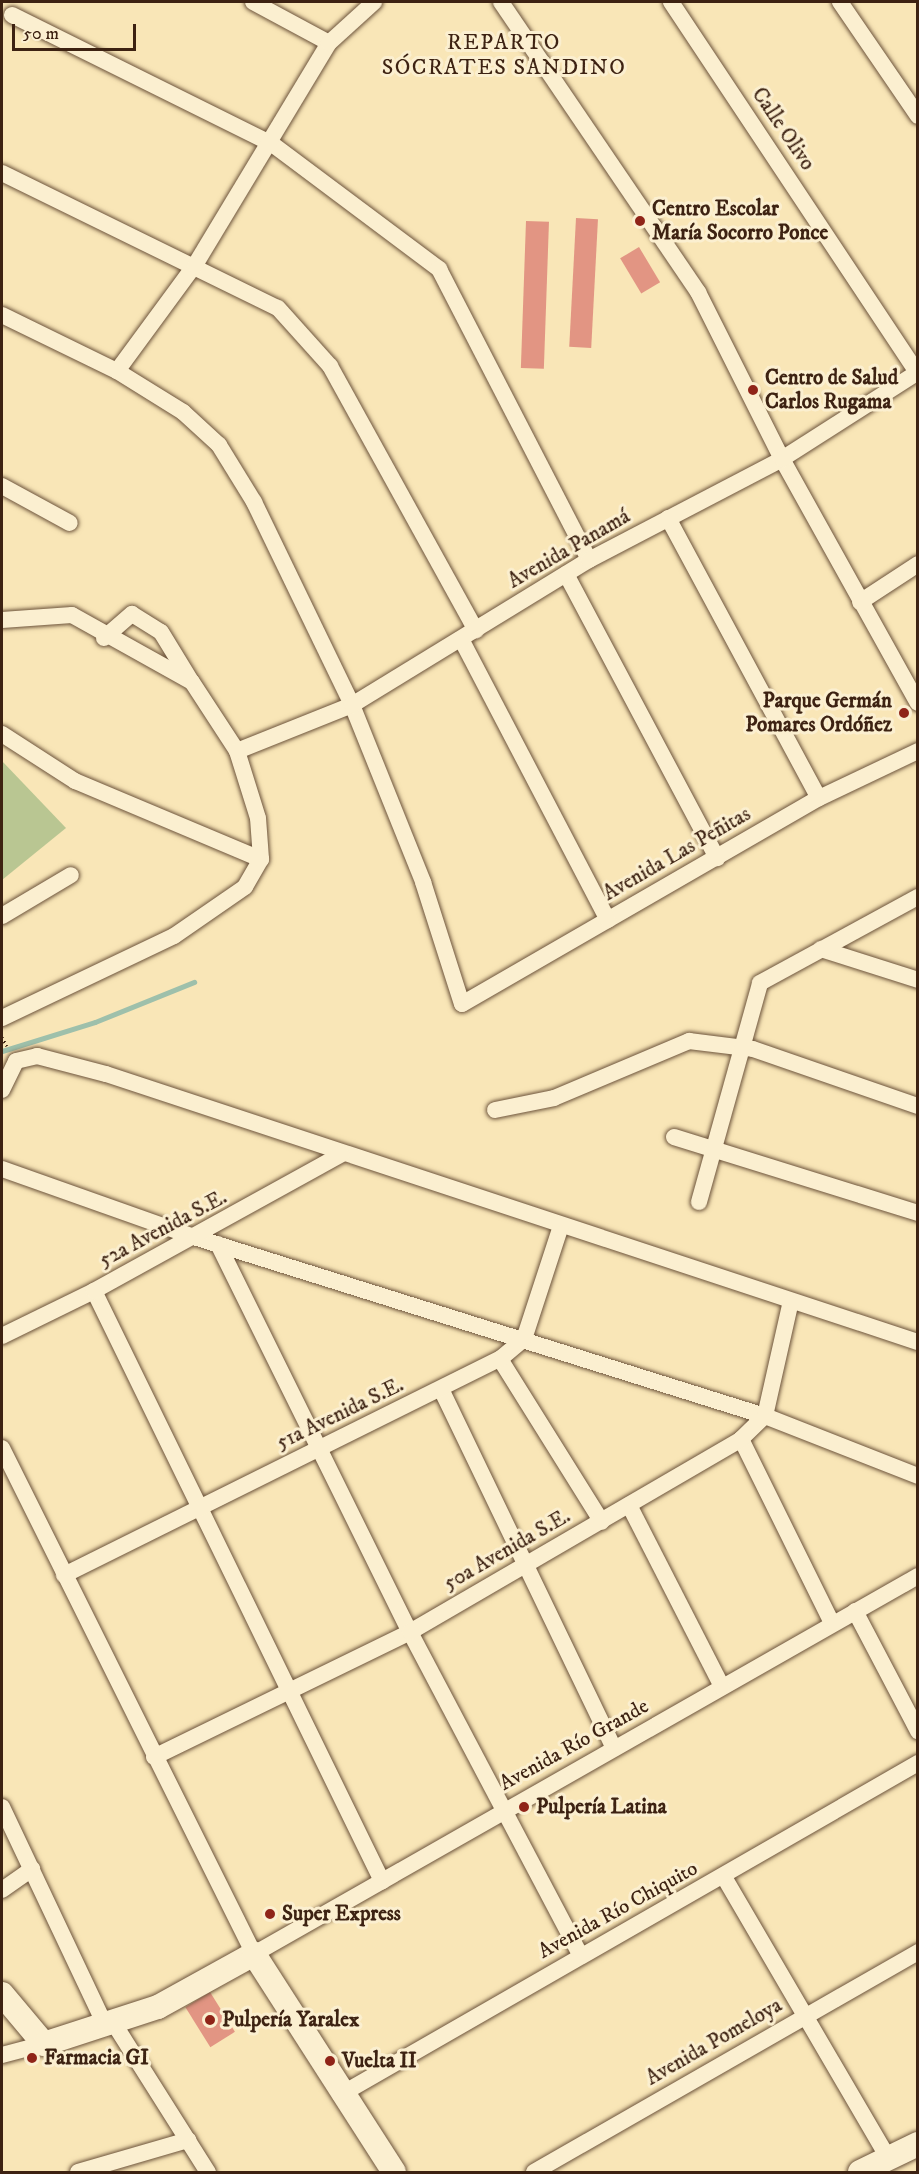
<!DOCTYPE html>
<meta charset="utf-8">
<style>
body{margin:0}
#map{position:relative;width:919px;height:2174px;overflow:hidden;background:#f9e6b7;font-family:"IM FELL DW Pica",serif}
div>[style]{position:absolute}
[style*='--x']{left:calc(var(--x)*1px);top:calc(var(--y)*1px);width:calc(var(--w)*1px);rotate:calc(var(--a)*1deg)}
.green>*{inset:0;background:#b9c692}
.stream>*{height:5px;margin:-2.5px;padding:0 2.5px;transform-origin:2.5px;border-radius:2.5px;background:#9ec0ab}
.building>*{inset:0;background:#e29583;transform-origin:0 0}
.path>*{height:3px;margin-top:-1.5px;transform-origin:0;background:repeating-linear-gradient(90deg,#3d2212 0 1.5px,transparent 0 4.5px)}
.roads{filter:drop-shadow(0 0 2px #6c533b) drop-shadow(0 0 2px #6c533b)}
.street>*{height:16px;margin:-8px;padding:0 8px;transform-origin:8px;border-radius:8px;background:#fbefd0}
.secondary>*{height:24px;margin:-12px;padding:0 12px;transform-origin:12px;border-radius:12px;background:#fbefd0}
.dots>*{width:16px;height:16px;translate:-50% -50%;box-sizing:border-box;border:3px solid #fbefd0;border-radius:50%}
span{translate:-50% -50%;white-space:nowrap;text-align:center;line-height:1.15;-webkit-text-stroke:6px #fbefd0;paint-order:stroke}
.street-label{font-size:21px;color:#3d2212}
.poi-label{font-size:21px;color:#3d2212;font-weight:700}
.left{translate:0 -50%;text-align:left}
.right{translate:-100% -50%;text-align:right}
.neighbourhood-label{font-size:22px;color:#3d2212;letter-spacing:1.5px}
.frame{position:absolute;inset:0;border:3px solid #3d2212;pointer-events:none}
.scale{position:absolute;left:12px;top:24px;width:124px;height:27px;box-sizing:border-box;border:3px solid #3d2212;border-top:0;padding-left:8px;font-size:18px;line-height:21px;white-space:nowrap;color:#3d2212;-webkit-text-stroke:4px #fbefd0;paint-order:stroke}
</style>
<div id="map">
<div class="green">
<i style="clip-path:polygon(2px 761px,66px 828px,2px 880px)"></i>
</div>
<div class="stream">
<i style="--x:2;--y:1051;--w:97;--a:-17.3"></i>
<i style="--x:95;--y:1022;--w:107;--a:-22"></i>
</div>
<div class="building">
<i style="left:576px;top:218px;width:22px;height:129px;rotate:3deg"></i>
<i style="left:526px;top:221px;width:23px;height:147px;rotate:2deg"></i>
<i style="left:639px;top:247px;width:41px;height:22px;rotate:59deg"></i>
<i style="left:210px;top:1992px;width:47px;height:29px;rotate:58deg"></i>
</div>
<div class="path">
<i style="--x:2;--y:1037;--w:10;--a:61"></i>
</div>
<div class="roads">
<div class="street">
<i style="--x:253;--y:2;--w:86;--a:28.3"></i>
<i style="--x:501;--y:2;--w:351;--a:55.8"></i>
<i style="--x:698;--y:292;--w:187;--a:63.3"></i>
<i style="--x:782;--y:459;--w:279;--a:60.9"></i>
<i style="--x:671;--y:2;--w:444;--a:56.4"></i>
<i style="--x:840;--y:2;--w:138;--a:55.6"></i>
<i style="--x:12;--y:15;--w:290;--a:26.4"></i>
<i style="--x:272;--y:144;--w:209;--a:36.8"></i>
<i style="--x:439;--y:269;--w:327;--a:62.7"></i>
<i style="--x:2;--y:173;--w:307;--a:26.1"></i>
<i style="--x:278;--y:308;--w:78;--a:48.1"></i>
<i style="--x:330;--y:366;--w:302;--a:61.1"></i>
<i style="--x:2;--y:315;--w:128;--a:26"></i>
<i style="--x:117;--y:371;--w:78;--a:31.8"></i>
<i style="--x:183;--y:412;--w:49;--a:42.5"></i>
<i style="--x:219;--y:445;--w:67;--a:58.4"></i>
<i style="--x:254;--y:502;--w:225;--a:64.2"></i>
<i style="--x:352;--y:705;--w:191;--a:68.1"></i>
<i style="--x:423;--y:882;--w:128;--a:72.3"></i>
<i style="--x:462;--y:1004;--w:412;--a:-30"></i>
<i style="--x:819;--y:798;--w:110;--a:-25.4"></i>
<i style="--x:117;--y:371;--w:132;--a:-53.7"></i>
<i style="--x:195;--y:265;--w:259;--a:-58.9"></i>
<i style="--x:329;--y:43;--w:61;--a:-42.3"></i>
<i style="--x:2;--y:486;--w:77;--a:28.6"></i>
<i style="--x:668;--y:518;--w:318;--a:61.7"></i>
<i style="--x:566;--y:574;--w:322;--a:62"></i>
<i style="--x:860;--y:602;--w:69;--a:-33.2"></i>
<i style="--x:2;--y:620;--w:70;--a:-4.1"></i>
<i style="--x:72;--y:615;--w:137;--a:29.2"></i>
<i style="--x:192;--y:682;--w:82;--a:56.9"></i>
<i style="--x:237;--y:751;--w:70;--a:72.6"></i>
<i style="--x:258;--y:818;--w:41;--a:85.8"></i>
<i style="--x:261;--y:859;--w:32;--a:120"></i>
<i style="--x:245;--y:887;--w:86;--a:145.4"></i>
<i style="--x:174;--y:936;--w:191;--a:154.5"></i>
<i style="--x:104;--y:638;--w:37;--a:-41"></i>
<i style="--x:132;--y:614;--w:34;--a:32"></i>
<i style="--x:161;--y:632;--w:57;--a:58.5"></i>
<i style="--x:461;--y:639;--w:317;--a:62.4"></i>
<i style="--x:2;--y:734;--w:87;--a:32.8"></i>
<i style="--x:75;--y:781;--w:202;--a:22.8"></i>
<i style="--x:237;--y:751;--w:124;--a:-21.8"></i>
<i style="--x:352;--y:705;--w:278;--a:-31.5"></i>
<i style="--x:589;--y:560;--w:218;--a:-27.6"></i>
<i style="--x:782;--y:459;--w:161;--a:-32.6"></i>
<i style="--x:2;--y:916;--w:80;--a:-30.7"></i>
<i style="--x:821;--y:949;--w:102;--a:17.7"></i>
<i style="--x:2;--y:1090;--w:32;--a:-64"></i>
<i style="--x:16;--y:1061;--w:22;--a:-13"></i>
<i style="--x:37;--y:1056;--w:71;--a:14.6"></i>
<i style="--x:106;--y:1074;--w:855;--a:18.27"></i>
<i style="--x:495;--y:1110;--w:60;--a:-11.5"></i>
<i style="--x:554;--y:1098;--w:147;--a:-22.9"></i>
<i style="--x:689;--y:1041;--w:64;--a:7.1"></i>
<i style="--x:753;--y:1049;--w:175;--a:19.1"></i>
<i style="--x:674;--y:1137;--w:256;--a:17.3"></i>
<i style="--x:2;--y:1169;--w:204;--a:19.5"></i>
<i style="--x:194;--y:1237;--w:598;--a:17.41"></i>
<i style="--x:765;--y:1416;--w:164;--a:21.4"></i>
<i style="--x:699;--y:1202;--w:227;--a:-74.4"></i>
<i style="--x:760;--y:983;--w:180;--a:-28.6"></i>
<i style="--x:218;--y:1244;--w:433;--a:63.7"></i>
<i style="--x:410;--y:1632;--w:366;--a:62.2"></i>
<i style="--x:94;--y:1291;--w:657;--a:63.98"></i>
<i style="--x:2;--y:1336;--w:102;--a:-26.1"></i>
<i style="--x:94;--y:1291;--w:283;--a:-28.9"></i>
<i style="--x:500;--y:1359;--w:192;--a:58"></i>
<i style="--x:441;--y:1389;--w:399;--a:64.3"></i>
<i style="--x:741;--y:1439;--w:205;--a:63.7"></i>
<i style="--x:2;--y:1448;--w:565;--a:63.53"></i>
<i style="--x:254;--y:1954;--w:764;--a:-29.65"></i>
<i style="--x:629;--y:1505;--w:204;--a:62.9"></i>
<i style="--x:64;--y:1575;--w:487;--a:-26.4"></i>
<i style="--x:500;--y:1359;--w:31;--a:-40"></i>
<i style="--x:524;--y:1339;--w:119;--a:-71.9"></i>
<i style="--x:855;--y:1611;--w:136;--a:62.3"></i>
<i style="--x:154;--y:1757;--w:285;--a:-26"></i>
<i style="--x:410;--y:1632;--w:383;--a:-30.2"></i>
<i style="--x:741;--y:1439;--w:33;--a:-44"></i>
<i style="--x:765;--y:1416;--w:118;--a:-77.3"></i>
<i style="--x:2;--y:1807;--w:241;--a:64.7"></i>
<i style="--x:724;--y:1877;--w:325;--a:59.7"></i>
<i style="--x:2;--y:1890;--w:37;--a:-35"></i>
<i style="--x:113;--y:2022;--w:178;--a:57.7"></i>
<i style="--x:2;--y:2055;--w:43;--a:-14.7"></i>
<i style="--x:340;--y:2095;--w:667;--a:-29.87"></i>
<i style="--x:78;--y:2172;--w:115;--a:-16.2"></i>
<i style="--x:534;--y:2172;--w:443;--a:-29.8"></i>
</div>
<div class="secondary">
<i style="--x:2;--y:1994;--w:65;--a:50"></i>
<i style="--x:44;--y:2044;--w:120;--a:-18"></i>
<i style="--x:158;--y:2007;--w:110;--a:-28.9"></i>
<i style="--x:254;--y:1954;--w:259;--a:57.3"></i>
<i style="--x:860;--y:2172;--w:64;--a:-25.8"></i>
</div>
</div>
<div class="dots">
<i style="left:640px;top:221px;background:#8f2418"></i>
<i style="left:753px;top:390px;background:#8f2418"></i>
<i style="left:904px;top:713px;background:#8f2418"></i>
<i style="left:524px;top:1807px;background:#8f2418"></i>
<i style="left:270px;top:1914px;background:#8f2418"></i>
<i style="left:210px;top:2020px;background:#8f2418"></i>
<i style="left:32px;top:2058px;background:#8f2418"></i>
<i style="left:330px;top:2061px;background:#8f2418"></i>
</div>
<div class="street-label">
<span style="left:783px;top:129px;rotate:56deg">Calle Olivo</span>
<span style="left:569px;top:549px;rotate:-30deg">Avenida Panamá</span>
<span style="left:677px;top:854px;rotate:-30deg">Avenida Las Peñitas</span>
<span style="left:163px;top:1229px;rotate:-28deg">52a Avenida S.E.</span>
<span style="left:340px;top:1414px;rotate:-26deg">51a Avenida S.E.</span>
<span style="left:507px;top:1550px;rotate:-30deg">50a Avenida S.E.</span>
<span style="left:574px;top:1745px;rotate:-29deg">Avenida Río Grande</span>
<span style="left:618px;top:1910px;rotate:-29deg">Avenida Río Chiquito</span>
<span style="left:714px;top:2042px;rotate:-30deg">Avenida Pomeloya</span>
</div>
<div class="poi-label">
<span class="left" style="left:652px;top:221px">Centro Escolar<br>María Socorro Ponce</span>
<span class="left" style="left:765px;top:390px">Centro de Salud<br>Carlos Rugama</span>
<span class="right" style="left:892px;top:713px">Parque Germán<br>Pomares Ordóñez</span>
<span class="left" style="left:536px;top:1807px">Pulpería Latina</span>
<span class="left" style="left:282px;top:1914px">Super Express</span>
<span class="left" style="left:222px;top:2020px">Pulpería Yaralex</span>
<span class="left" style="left:44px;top:2058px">Farmacia GI</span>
<span class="left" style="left:342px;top:2061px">Vuelta II</span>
</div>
<div class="neighbourhood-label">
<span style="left:504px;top:55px">REPARTO<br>SÓCRATES SANDINO</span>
</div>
<div class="frame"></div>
<div class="scale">50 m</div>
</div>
